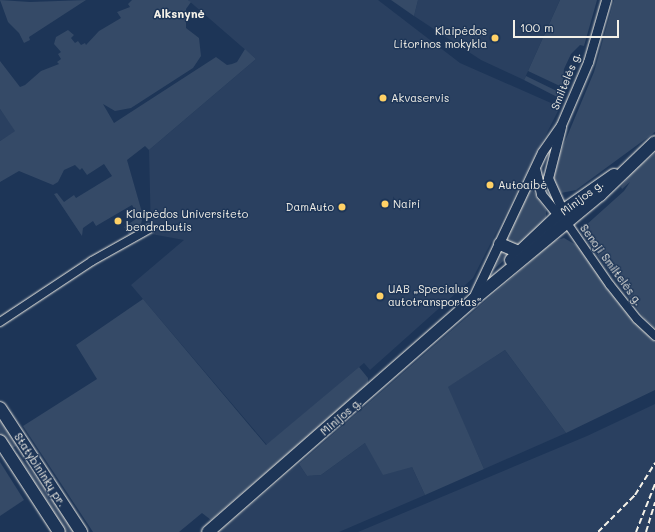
<!DOCTYPE html>
<meta charset="utf-8">
<style>
body{margin:0}
#map{position:relative;width:655px;height:532px;overflow:hidden;background:#1d3557;font-family:Mali,sans-serif}
div>[style]{position:absolute}
[style*='--x']{left:calc(var(--x)*1px);top:calc(var(--y)*1px);width:calc(var(--w)*1px);rotate:calc(var(--a)*1deg)}
.built>*{inset:0;background:#2a4060}
.green>*{inset:0;background:#354a67}
.roads{filter:drop-shadow(0 0 1px #f4f1e8) drop-shadow(0 0 1px #f4f1e8)}
.minor>*{height:8px;margin:-4px;padding:0 4px;transform-origin:4px;border-radius:4px;background:#1d3557}
.tertiary>*{height:9px;margin:-4.5px;padding:0 4.5px;transform-origin:4.5px;border-radius:4.5px;background:#1d3557}
.primary>*{height:12px;margin:-6px;padding:0 6px;transform-origin:6px;border-radius:6px;background:#1d3557}
.rail>*{height:2px;margin-top:-1px;transform-origin:0;background:repeating-linear-gradient(90deg,#f4f1e8 0 6px,transparent 0 9px)}
.dots>*{width:11px;height:11px;translate:-50% -50%;box-sizing:border-box;border:2px solid #1d3557;border-radius:50%}
span{translate:-50% -50%;white-space:nowrap;text-align:center;line-height:1.15;-webkit-text-stroke:3px #1d3557;paint-order:stroke}
.poi-label{font-size:11px;color:#f4f1e8}
.right{translate:-100% -50%;text-align:right}
.left{translate:0 -50%;text-align:left}
.street-label{font-size:11px;color:#f4f1e8}
.neighbourhood-label{font-size:12px;color:#f4f1e8;font-weight:700}
.scale{position:absolute;left:513px;top:20px;width:106px;height:18px;box-sizing:border-box;border:2px solid #f4f1e8;border-top:0;padding-left:5px;font-size:12px;line-height:14px;white-space:nowrap;color:#f4f1e8;-webkit-text-stroke:3px #1d3557;paint-order:stroke}
</style>
<div id="map">
<div class="built">
<i style="clip-path:polygon(188px 0,378px 0,460px 63px,560px 107px,473px 278px,370px 370px,364px 363px,267px 445px,131px 285px,184px 240px,151px 234px,149px 150px,256px 59px)"></i>
<i style="clip-path:polygon(418px 0,560px 0,524px 80px,481px 60px,414px 16px)"></i>
<i style="clip-path:polygon(0 109px,16px 131px,0 141px)"></i>
<i style="clip-path:polygon(505px 350px,566px 433px,484px 469px,447px 387px)"></i>
<i style="clip-path:polygon(655px 404px,655px 532px,358px 532px,587px 436px)"></i>
<i style="clip-path:polygon(365px 443px,412px 467px,425px 495px,339px 532px,218px 532px,299px 464px,307px 476px,321px 475px)"></i>
</div>
<div class="green">
<i style="clip-path:polygon(0 0,30px 2px,86px 0,29px 37px,30px 40px,24px 43px,19px 33px,8px 22px)"></i>
<i style="clip-path:polygon(132px 0,188px 0,191px 2px,186px 9px,186px 28px,199px 38px,201px 56px,193px 68px,131px 108px,115px 111px,103px 104px,114px 123px,216px 57px,227px 65px,232px 64px,237px 62px,245px 49px,256px 59px,149px 150px,145px 146px,127px 160px,143px 216px,140px 228px,130px 236px,124px 227px,139px 217px,132px 205px,96px 226px,93px 221px,83px 228px,82px 236px,54px 194px,57px 193px,64px 202px,74px 195px,76px 198px,112px 176px,104px 164px,87px 175px,82px 168px,80px 170px,75px 165px,64px 170px,58px 182px,53px 185px,19px 171px,0 182px,0 141px,15px 131px,0 109px,0 61px,20px 87px,25px 85px,41px 71px,59px 64px,57px 62px,61px 59px,58px 54px,61px 52px,54px 44px,56px 37px,68px 30px,74px 35px,71px 38px,75px 43px,78px 41px,81px 45px,85px 43px,86px 45px,99px 31px,121px 18px,117px 12px,130px 7px,128px 4px)"></i>
<i style="clip-path:polygon(391px 0,418px 0,414px 16px)"></i>
<i style="clip-path:polygon(560px 0,597px 0,584px 46px,580px 45px,571px 54px,564px 69px,562px 87px,528px 71px)"></i>
<i style="clip-path:polygon(614px 0,655px 0,655px 132px,576px 190px,561px 193px,554px 185px,553px 170px,594px 72px)"></i>
<i style="clip-path:polygon(526px 76px,563px 94px,563px 100px,524px 80px)"></i>
<i style="clip-path:polygon(655px 153px,655px 328px,645px 319px,587px 241px,585px 226px,624px 191px,630px 182px,622px 189px,621px 187px,632px 172px)"></i>
<i style="clip-path:polygon(529px 185px,546px 210px,546px 220px,518px 245px,503px 243px)"></i>
<i style="clip-path:polygon(564px 238px,578px 246px,634px 321px,655px 342px,655px 390px,566px 433px,505px 350px,448px 387px,484px 469px,425px 495px,412px 467px,383px 475px,365px 443px,321px 475px,307px 476px,299px 464px,554px 241px)"></i>
<i style="clip-path:polygon(501px 247px,511px 254px,492px 271px)"></i>
<i style="clip-path:polygon(143px 299px,266px 445px,359px 367px,368px 378px,368px 384px,211px 520px,202px 513px,179px 532px,93px 532px,23px 426px,97px 379px,76px 345px)"></i>
<i style="clip-path:polygon(0 416px,19px 444px,11px 449px,0 433px)"></i>
<i style="clip-path:polygon(17px 453px,59px 505px,76px 532px,65px 532px,15px 455px)"></i>
<i style="clip-path:polygon(0 462px,24px 500px,0 516px)"></i>
</div>
<div class="roads">
<div class="minor">
<i style="--x:567;--y:223;--w:75;--a:55.3"></i>
<i style="--x:610;--y:285;--w:43;--a:51.5"></i>
<i style="--x:637;--y:319;--w:25;--a:43"></i>
<i style="--x:0;--y:322;--w:110;--a:-33.5"></i>
<i style="--x:92;--y:261;--w:65;--a:-29.3"></i>
</div>
<div class="tertiary">
<i style="--x:561;--y:127;--w:53;--a:104.3"></i>
<i style="--x:548;--y:178;--w:42;--a:65.9"></i>
<i style="--x:535;--y:168;--w:27;--a:77"></i>
<i style="--x:541;--y:194;--w:33;--a:51"></i>
<i style="--x:473;--y:298;--w:161;--a:-64.7"></i>
<i style="--x:542;--y:152;--w:33;--a:-55"></i>
<i style="--x:561;--y:125;--w:69;--a:-66.8"></i>
<i style="--x:588;--y:62;--w:65;--a:-73.8"></i>
</div>
<div class="primary">
<i style="--x:500;--y:244;--w:21;--a:23"></i>
<i style="--x:511;--y:260;--w:73;--a:-43.3"></i>
<i style="--x:564;--y:210;--w:61;--a:-35"></i>
<i style="--x:0;--y:408;--w:148;--a:56.8"></i>
<i style="--x:0;--y:441;--w:108;--a:57"></i>
<i style="--x:208;--y:532;--w:352;--a:-41.2"></i>
<i style="--x:473;--y:300;--w:165;--a:-39.6"></i>
<i style="--x:600;--y:195;--w:76;--a:-43.9"></i>
</div>
</div>
<div class="rail">
<i style="--x:598;--y:532;--w:52;--a:-45"></i>
<i style="--x:635;--y:495;--w:38;--a:-58"></i>
<i style="--x:636;--y:532;--w:52;--a:-68.4"></i>
<i style="--x:646;--y:532;--w:31;--a:-73"></i>
</div>
<div class="dots">
<i style="left:495px;top:38px;background:#ffd166"></i>
<i style="left:383px;top:98px;background:#ffd166"></i>
<i style="left:490px;top:185px;background:#ffd166"></i>
<i style="left:385px;top:204px;background:#ffd166"></i>
<i style="left:342px;top:207px;background:#ffd166"></i>
<i style="left:118px;top:221px;background:#ffd166"></i>
<i style="left:380px;top:296px;background:#ffd166"></i>
</div>
<div class="poi-label">
<span class="right" style="left:487px;top:38px">Klaipėdos<br>Litorinos mokykla</span>
<span class="left" style="left:391px;top:98px">Akvaservis</span>
<span class="left" style="left:498px;top:185px">Autoaibė</span>
<span class="left" style="left:393px;top:204px">Nairi</span>
<span class="right" style="left:334px;top:207px">DamAuto</span>
<span class="left" style="left:126px;top:221px">Klaipėdos Universiteto<br>bendrabutis</span>
<span class="left" style="left:388px;top:296px">UAB „Specialus<br>autotransportas“</span>
</div>
<div class="street-label">
<span style="left:566px;top:81px;rotate:-68deg">Smiltelės g.</span>
<span style="left:582px;top:198px;rotate:-37deg">Minijos g.</span>
<span style="left:611px;top:265px;rotate:54deg">Senoji Smiltelės g.</span>
<span style="left:341px;top:417px;rotate:-41deg">Minijos g.</span>
<span style="left:40px;top:470px;rotate:57deg">Statybininkų pr.</span>
</div>
<div class="neighbourhood-label">
<span style="left:179px;top:14px">Alksnynė</span>
</div>
<div class="scale">100 m</div>
</div>
